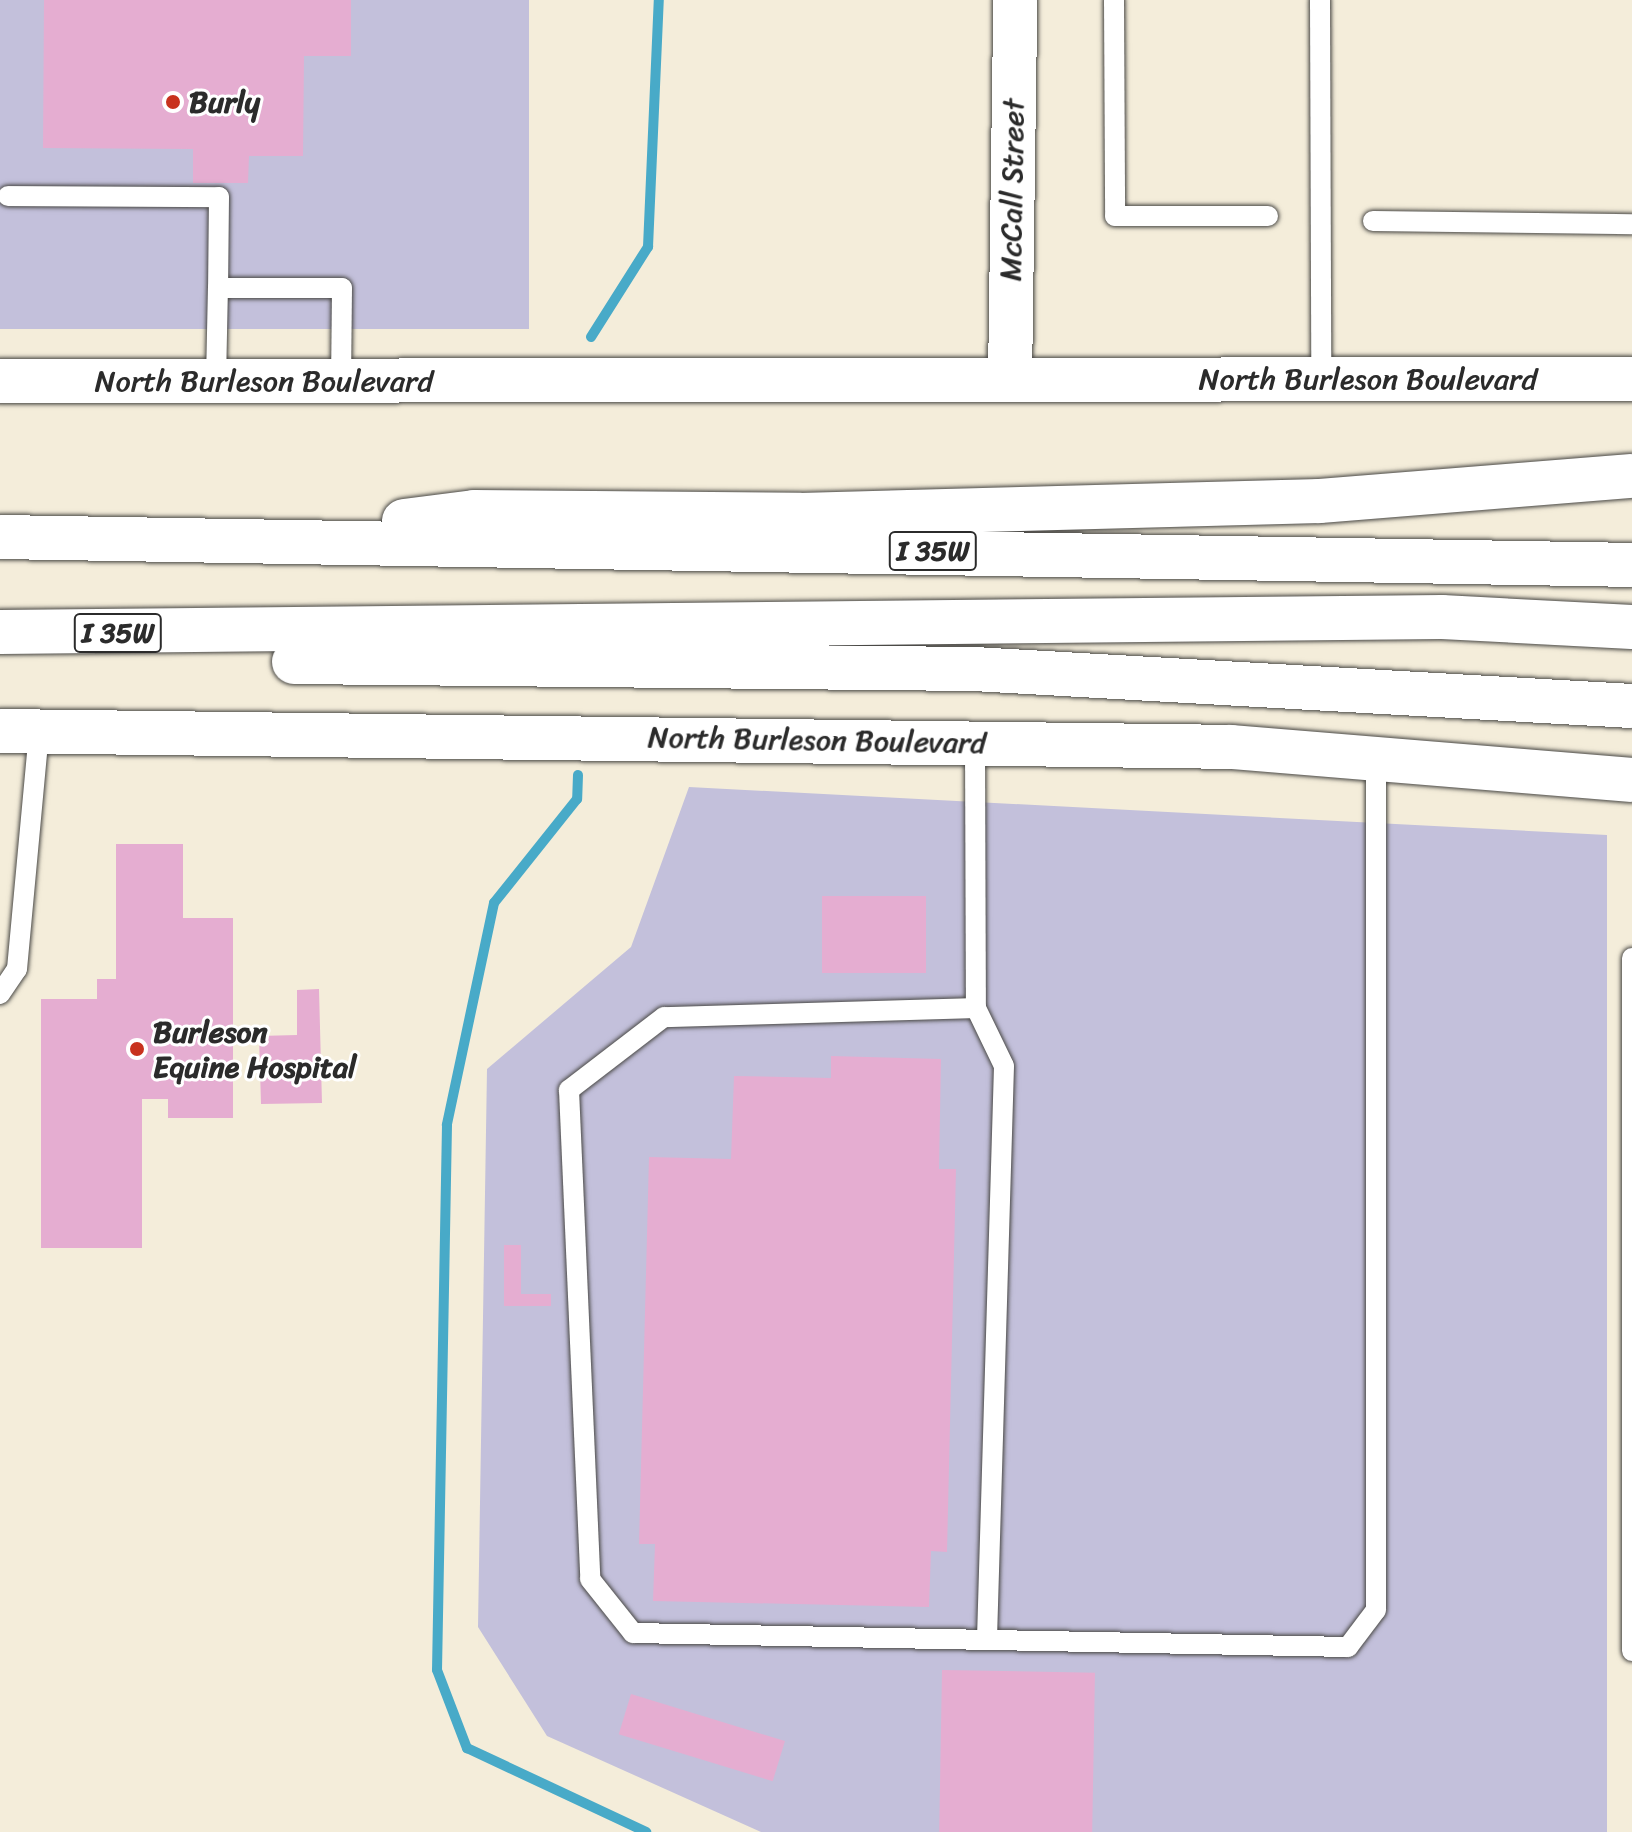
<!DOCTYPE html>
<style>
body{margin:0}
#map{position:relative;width:1632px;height:1832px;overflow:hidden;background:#f4edda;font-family:Sriracha,sans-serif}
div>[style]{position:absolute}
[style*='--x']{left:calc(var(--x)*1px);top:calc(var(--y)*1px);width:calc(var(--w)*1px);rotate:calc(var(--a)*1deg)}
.industrial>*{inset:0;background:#c3c0db;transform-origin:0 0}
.stream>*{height:10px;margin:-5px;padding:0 5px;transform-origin:5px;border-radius:5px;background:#48aac8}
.building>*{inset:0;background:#e5add1;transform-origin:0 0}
.roads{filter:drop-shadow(0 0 2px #494845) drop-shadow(0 0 2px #494845)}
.lane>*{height:20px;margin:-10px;padding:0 10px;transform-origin:10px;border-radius:10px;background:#fff}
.secondary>*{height:44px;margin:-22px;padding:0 22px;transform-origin:22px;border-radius:22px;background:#fff}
.highway>*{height:44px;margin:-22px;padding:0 22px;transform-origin:22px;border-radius:22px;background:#fff}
.dots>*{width:22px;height:22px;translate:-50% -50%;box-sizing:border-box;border:4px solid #fff;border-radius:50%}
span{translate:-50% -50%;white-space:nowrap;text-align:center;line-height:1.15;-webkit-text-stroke:6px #fff;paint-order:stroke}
.shield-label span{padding:2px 6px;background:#fff;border:2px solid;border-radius:6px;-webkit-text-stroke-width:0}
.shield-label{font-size:28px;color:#2b2b2b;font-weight:700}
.poi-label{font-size:30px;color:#2b2b2b;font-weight:700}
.left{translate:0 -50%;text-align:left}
.street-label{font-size:30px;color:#2b2b2b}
</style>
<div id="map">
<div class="industrial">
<i style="left:0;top:0;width:529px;height:329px"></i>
<i style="clip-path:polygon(689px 787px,1607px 835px,1607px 1832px,761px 1832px,547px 1736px,478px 1627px,487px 1069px,631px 947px)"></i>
</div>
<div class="stream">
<i style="--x:591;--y:337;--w:107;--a:-57.7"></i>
<i style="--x:648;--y:247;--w:247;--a:-87.5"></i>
<i style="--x:578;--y:775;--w:24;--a:92"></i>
<i style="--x:577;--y:799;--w:133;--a:128.6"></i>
<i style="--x:494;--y:903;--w:227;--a:102"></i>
<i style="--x:447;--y:1125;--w:545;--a:91.05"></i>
<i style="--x:437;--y:1670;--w:84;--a:69"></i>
<i style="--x:467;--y:1748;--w:198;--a:25.1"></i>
</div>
<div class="building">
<i style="clip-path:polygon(44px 0,351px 0,351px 56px,304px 56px,303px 156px,249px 156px,248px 183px,193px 183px,193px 149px,43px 148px)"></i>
<i style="clip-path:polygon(116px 844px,183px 844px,183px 918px,233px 918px,233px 1118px,168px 1118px,168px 1099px,142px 1099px,142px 1248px,41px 1248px,41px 999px,97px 999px,97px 979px,116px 979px)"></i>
<i style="left:822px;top:896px;width:104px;height:77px"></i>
<i style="clip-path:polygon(319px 989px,322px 1103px,261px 1104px,259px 1036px,297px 1035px,297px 990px)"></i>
<i style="clip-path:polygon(831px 1056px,941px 1059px,939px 1169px,956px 1169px,947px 1552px,931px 1551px,929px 1607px,653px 1601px,655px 1544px,639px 1544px,649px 1157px,731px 1159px,734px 1076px,831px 1078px)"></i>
<i style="clip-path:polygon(504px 1245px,521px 1245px,521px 1294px,551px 1294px,551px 1306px,504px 1306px)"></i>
<i style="left:942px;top:1670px;width:153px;height:162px;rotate:1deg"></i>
<i style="left:631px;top:1694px;width:161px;height:42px;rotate:17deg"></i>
</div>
<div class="roads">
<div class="lane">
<i style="--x:1114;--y:0;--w:216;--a:89.7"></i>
<i style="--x:1115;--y:216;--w:153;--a:0"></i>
<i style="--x:1320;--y:0;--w:379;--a:89.8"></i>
<i style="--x:8;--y:196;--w:211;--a:0.3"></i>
<i style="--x:219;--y:197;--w:91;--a:90.6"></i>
<i style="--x:1373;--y:221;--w:259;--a:0.7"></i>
<i style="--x:216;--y:381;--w:93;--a:-88.8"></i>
<i style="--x:218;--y:288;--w:124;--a:0"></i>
<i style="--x:342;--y:288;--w:93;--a:90.6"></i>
<i style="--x:975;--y:743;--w:265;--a:89.8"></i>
<i style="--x:976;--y:1008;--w:312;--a:178.3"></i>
<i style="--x:664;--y:1017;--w:120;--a:142.5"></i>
<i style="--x:569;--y:1090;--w:489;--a:87.5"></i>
<i style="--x:590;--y:1579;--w:69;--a:51.5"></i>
<i style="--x:633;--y:1633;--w:715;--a:1.12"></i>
<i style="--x:1348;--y:1647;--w:46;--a:-52.9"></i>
<i style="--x:1376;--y:1610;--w:850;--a:-90"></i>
<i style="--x:1632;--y:958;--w:693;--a:90"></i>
<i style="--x:0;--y:994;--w:30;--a:-56"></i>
<i style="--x:17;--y:969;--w:239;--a:-84.7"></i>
<i style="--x:976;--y:1008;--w:64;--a:64.2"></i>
<i style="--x:1004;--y:1066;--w:573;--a:91.7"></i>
</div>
<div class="secondary">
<i style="--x:1010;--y:380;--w:380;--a:-89.2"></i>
<i style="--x:0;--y:381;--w:1632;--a:-0.07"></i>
<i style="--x:0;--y:731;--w:1231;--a:0.74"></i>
<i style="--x:1231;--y:747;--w:402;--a:4.7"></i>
</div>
<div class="highway">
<i style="--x:404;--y:521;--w:71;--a:-7.3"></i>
<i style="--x:474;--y:512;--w:326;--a:0.5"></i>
<i style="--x:800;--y:515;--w:520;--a:-1.54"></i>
<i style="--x:1320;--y:501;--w:313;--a:-4.6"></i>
<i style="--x:0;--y:537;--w:1632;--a:0.98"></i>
<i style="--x:0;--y:632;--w:1442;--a:-0.6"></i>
<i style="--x:1442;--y:617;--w:190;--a:3"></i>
<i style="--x:294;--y:662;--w:680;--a:0.59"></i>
<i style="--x:974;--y:669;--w:659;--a:3.22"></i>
</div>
</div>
<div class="dots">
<i style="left:173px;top:102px;background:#c8321e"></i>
<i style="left:137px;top:1049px;background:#c8321e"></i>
</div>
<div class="shield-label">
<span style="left:933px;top:551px">I 35W</span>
<span style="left:118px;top:633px">I 35W</span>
</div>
<div class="poi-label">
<span class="left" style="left:189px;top:102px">Burly</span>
<span class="left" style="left:153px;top:1049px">Burleson<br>Equine Hospital</span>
</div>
<div class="street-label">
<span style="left:1012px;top:190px;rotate:-89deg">McCall Street</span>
<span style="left:1368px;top:379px">North Burleson Boulevard</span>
<span style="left:264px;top:381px">North Burleson Boulevard</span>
<span style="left:817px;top:740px;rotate:1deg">North Burleson Boulevard</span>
</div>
</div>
